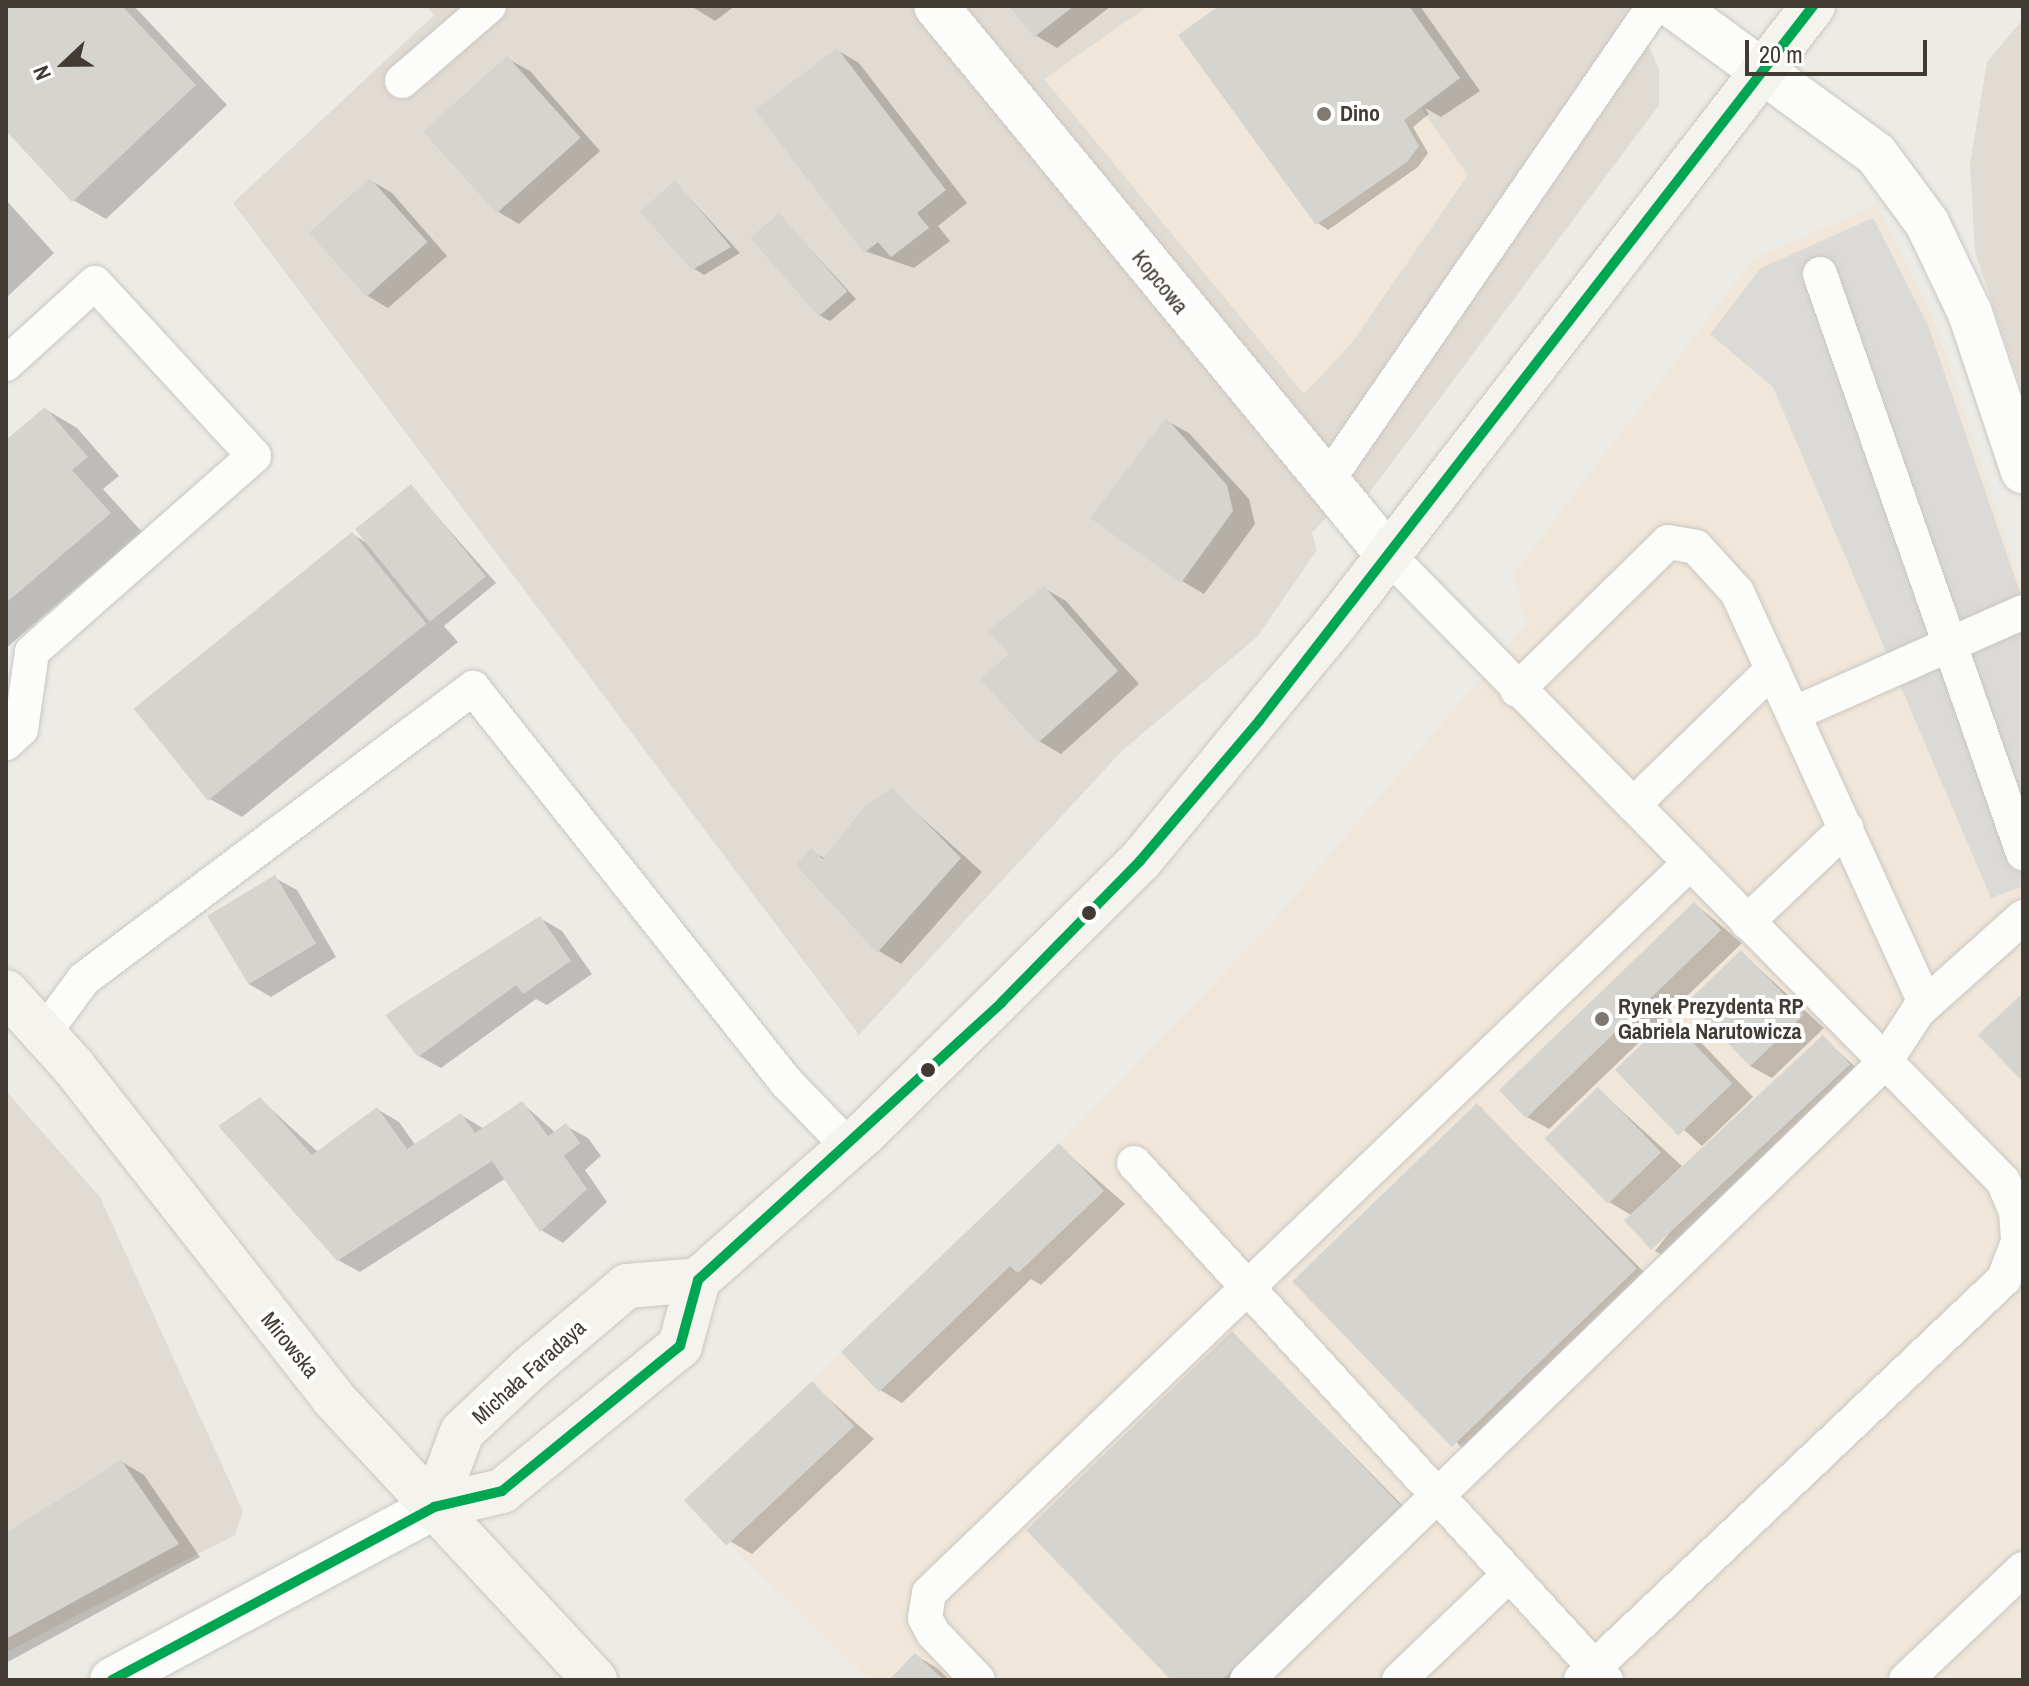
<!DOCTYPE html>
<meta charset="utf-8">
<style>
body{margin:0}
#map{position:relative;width:2029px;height:1686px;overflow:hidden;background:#edebe6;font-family:"Archivo Narrow",sans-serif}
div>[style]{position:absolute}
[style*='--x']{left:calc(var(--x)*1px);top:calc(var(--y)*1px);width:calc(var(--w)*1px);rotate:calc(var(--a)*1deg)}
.residential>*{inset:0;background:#e1dcd3}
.commercial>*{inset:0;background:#f0e6d9}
.parking>*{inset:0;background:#dcdad6}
.shadow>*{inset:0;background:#0003;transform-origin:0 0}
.building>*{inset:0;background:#d6d4cf;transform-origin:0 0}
.roads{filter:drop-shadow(0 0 2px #c9c7c2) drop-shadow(0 0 2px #c9c7c2)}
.lane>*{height:34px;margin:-17px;padding:0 17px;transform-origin:17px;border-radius:17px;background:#fcfcfb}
.street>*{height:44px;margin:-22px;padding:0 22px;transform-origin:22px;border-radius:22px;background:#fcfcfb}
.secondary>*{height:44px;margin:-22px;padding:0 22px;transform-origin:22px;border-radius:22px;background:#f5f3ed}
.bus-1>*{height:10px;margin:-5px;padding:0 5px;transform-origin:5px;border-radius:5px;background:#00a651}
.dots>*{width:22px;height:22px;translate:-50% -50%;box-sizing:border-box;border:4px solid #fff;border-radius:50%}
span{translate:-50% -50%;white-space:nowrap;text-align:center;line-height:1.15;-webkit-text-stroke:8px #fff;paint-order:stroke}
.poi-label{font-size:22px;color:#423b33;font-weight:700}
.left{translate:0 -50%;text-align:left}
.street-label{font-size:22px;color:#423b33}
.frame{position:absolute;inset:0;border:8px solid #423b33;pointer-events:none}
.north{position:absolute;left:24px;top:24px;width:80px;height:80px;-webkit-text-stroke:6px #fff;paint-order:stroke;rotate:248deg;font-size:22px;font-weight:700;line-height:32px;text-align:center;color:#423b33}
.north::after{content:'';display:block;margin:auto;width:28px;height:36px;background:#423b33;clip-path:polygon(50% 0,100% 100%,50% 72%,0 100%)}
.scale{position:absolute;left:1745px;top:40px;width:182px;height:36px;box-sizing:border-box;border:4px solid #423b33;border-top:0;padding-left:10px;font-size:24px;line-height:28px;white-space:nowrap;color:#423b33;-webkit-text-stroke:6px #fff;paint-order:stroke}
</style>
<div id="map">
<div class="residential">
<i style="clip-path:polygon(426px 6px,1632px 6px,1659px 69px,1659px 105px,1369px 493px,1352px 489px,1312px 533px,1317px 550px,1257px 637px,1122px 751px,859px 1035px,233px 203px,434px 15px)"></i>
<i style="clip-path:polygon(2023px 19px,2023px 393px,1975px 252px,1970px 164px,1987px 62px)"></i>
<i style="clip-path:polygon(6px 1091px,100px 1197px,243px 1511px,235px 1535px,6px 1652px)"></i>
</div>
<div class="commercial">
<i style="clip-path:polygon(1148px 6px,1349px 6px,1468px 175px,1351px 344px,1304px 394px,1044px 79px)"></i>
<i style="clip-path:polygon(1876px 205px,1931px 312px,2023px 592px,2023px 1680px,870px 1680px,686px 1502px,1074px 1129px,1265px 931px,1526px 625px,1514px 574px,1754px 259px)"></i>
</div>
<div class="parking">
<i style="clip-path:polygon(1873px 218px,1928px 325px,2023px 601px,2023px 886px,1991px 898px,1773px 387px,1710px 334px,1761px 268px)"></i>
</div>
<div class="shadow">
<i style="clip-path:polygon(6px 6px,134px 6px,227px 105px,106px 219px,73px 200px,6px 128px)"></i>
<i style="clip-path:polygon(691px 6px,735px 6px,715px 21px)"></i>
<i style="clip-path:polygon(1012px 6px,1111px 6px,1057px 48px,1035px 35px)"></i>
<i style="clip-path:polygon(1223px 6px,1420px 6px,1480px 91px,1441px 117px,1425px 108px,1429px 114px,1413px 127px,1428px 153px,1418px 167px,1328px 230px,1318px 223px)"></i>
<i style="clip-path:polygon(837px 50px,859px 63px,967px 203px,938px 226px,950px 241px,914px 268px,865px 251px)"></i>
<i style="clip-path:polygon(508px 59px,530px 71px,600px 151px,519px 224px,497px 211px)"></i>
<i style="clip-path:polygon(370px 180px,392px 193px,447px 256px,388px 308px,366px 295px)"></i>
<i style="clip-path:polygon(676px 183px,740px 253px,704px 275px,693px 268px)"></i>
<i style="clip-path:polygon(6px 200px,54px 253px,6px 298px)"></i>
<i style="clip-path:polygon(779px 215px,856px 299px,830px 321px,819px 315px)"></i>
<i style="clip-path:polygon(45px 409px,77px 428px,119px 476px,103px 489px,142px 532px,6px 648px,6px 443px)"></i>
<i style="clip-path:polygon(1167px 421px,1189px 433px,1249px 499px,1255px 524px,1204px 594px,1182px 581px)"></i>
<i style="clip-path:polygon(411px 487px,496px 583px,444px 626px,458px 642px,242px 817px,210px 799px,137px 709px,352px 534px,369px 544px)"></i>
<i style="clip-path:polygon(1044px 588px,1066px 601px,1139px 684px,1061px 754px,1039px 741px,1011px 654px)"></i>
<i style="clip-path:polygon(892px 791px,982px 872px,901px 964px,879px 951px,799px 865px,812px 851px,826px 859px)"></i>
<i style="clip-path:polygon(275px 878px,297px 890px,336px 957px,271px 997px,249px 984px)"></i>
<i style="clip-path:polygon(1695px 904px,1742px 943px,1549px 1129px,1527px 1117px,1502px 1090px)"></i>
<i style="clip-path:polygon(540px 918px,562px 931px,592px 974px,547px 1005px,536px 999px,441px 1068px,419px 1056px)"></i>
<i style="clip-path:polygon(1741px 952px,1824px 1028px,1772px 1078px,1750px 1066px)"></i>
<i style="clip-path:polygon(1670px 1020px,1692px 1033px,1753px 1097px,1702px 1146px,1618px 1070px)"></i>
<i style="clip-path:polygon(1823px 1038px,1860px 1071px,1666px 1257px,1655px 1251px)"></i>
<i style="clip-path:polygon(1598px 1089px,1682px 1166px,1631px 1215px,1609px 1202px)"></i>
<i style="clip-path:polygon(260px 1099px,319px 1153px,377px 1109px,399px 1122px,416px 1146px,461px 1115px,484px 1129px,522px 1103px,556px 1133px,566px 1126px,588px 1138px,601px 1156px,585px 1170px,607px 1202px,563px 1243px,541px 1230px,506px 1178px,360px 1272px,338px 1260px)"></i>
<i style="left:1477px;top:1105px;width:240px;height:253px;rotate:45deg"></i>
<i style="clip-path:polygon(1059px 1146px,1125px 1204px,1041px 1285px,1031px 1279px,902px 1403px,880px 1390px)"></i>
<i style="clip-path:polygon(1232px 1333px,1410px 1513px,1238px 1680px,1174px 1680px)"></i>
<i style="clip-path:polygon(812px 1384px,874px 1439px,752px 1554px,730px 1541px)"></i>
<i style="clip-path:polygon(122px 1462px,144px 1475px,200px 1557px,6px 1663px,6px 1535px)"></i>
<i style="clip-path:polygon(915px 1655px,937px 1668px,950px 1680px,892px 1680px)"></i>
</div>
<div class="building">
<i style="clip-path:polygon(6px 6px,122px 6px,196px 85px,72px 202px,6px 131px)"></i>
<i style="clip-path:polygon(1009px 6px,1074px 6px,1034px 37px)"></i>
<i style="clip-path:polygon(1219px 6px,1409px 6px,1460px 78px,1404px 120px,1419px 146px,1407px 162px,1316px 225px,1178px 35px)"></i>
<i style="clip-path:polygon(837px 48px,946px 190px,917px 213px,929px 228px,891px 257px,878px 242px,864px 253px,755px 110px)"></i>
<i style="left:507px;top:56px;width:110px;height:113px;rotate:48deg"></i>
<i style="left:370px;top:178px;width:86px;height:82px;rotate:48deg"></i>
<i style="clip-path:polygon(675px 180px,731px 247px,692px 270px,640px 212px)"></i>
<i style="left:779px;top:213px;width:104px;height:38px;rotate:49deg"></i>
<i style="clip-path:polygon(45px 407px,88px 457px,72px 470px,111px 513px,6px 603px,6px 440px)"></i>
<i style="clip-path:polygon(1166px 418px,1227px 485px,1233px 511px,1181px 583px,1090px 518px)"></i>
<i style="left:411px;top:484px;width:119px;height:72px;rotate:51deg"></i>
<i style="left:352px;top:532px;width:118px;height:281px;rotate:51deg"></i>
<i style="clip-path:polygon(1044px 586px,1118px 671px,1038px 743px,980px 679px,1009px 654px,988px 631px)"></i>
<i style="clip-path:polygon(892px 788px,961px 858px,877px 953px,796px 865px,811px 848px,823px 859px,865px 806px)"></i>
<i style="left:275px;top:875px;width:80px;height:79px;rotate:59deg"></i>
<i style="left:1694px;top:902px;width:39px;height:271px;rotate:46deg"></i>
<i style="clip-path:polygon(540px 916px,571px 961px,523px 994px,516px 985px,418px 1057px,385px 1015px)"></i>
<i style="left:1741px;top:950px;width:90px;height:74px;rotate:46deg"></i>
<i style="clip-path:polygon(2023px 993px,2023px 1082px,1978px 1035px)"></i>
<i style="left:1669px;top:1018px;width:91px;height:75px;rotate:46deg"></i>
<i style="left:1823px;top:1035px;width:40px;height:272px;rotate:47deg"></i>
<i style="left:1598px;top:1087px;width:91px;height:74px;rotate:46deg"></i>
<i style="clip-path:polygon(260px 1097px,312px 1155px,377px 1107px,407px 1149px,461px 1113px,475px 1133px,522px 1101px,548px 1136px,566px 1123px,580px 1143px,564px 1156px,587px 1189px,540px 1232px,492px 1161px,337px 1261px,218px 1126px)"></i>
<i style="left:1477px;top:1103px;width:230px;height:257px;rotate:46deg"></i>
<i style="clip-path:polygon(1059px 1143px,1104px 1191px,1018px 1273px,1010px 1266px,879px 1392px,841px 1352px)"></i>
<i style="clip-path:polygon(1232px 1331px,1401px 1506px,1222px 1680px,1171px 1680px,1026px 1530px)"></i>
<i style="left:812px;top:1381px;width:62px;height:175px;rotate:47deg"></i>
<i style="clip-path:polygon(121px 1460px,179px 1544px,6px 1639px,6px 1533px)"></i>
<i style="clip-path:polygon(915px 1653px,936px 1673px,944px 1680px,889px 1680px)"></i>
</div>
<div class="roads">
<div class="lane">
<i style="--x:402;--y:81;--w:115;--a:-40.8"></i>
<i style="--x:1820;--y:274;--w:614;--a:70.68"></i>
<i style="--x:6;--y:364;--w:120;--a:-42.3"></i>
<i style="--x:95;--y:283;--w:235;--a:47.4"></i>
<i style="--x:254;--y:456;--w:296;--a:138.6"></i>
<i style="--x:32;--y:652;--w:78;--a:98.1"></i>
<i style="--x:21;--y:729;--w:21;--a:137"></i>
<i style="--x:1325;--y:484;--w:580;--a:-55.46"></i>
<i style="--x:1388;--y:555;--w:878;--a:45.51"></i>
<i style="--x:2003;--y:1181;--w:33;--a:67"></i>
<i style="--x:2016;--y:1211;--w:31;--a:86"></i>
<i style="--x:2018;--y:1242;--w:40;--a:111"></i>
<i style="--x:2004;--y:1279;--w:583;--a:136.53"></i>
<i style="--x:1517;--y:690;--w:211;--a:-44.4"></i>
<i style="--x:1668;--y:542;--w:28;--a:10"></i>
<i style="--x:1696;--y:547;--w:61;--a:47.7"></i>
<i style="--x:1737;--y:592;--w:453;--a:65.4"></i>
<i style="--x:1793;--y:714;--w:252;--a:-23.9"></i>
<i style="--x:1633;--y:805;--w:195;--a:-44.2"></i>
<i style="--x:1747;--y:922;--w:137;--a:-43.5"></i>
<i style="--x:44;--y:1033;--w:67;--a:-53.5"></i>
<i style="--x:84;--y:979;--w:486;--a:-36.8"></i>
<i style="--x:473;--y:688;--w:505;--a:51.52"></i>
<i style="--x:787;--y:1083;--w:89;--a:45.9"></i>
<i style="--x:1134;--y:1163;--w:700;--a:47.61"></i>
<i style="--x:978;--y:1680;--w:65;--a:-133.8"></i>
<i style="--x:933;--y:1633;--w:17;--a:-118"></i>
<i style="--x:925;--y:1618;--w:25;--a:-81"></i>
<i style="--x:929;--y:1593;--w:1055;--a:-43.81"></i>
<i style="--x:1247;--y:1680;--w:887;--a:-44.09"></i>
<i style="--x:1884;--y:1063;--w:62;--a:-56.8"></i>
<i style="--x:1918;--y:1011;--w:141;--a:-41.8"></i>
<i style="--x:1399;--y:1680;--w:152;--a:-43.7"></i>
<i style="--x:1906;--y:1680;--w:161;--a:-43.5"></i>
</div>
<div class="street">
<i style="--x:936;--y:6;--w:711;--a:50.53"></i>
<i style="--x:1673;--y:6;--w:251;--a:36.1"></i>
<i style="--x:1876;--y:154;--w:86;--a:53.5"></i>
<i style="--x:1927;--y:223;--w:100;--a:64.5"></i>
<i style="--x:1970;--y:313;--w:167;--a:71.5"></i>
<i style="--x:112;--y:1680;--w:366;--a:-28.2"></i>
</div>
<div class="secondary">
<i style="--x:6;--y:992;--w:100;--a:47.8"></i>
<i style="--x:73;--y:1066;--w:422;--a:51.9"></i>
<i style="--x:333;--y:1398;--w:385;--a:47.1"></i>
<i style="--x:434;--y:1507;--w:70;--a:-13.2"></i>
<i style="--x:502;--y:1491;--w:230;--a:-39.2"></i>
<i style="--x:680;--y:1346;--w:68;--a:-74.7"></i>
<i style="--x:698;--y:1280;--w:222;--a:-41.4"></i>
<i style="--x:865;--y:1133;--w:387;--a:-44.7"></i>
<i style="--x:1140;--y:861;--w:308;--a:-50.5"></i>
<i style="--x:1336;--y:623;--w:780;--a:-52.29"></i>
<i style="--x:434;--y:1507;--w:80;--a:-69.5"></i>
<i style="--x:462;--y:1432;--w:93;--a:-43.3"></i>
<i style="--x:530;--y:1368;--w:127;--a:-40.2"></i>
<i style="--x:627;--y:1286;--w:71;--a:-4.8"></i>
</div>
</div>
<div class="bus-1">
<i style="--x:112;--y:1680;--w:366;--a:-28.2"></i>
<i style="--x:434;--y:1507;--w:70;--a:-13.2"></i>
<i style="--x:502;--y:1491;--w:230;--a:-39.2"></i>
<i style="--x:680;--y:1346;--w:68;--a:-74.7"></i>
<i style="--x:698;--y:1280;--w:411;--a:-42.4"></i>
<i style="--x:1001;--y:1003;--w:199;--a:-45.6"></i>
<i style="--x:1140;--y:861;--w:184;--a:-49.6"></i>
<i style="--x:1259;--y:721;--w:905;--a:-52.23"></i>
</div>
<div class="dots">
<i style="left:1324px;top:114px;background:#7e7972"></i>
<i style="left:1089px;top:913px;background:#423b33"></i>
<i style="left:1602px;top:1019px;background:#7e7972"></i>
<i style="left:928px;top:1070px;background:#423b33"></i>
</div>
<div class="poi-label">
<span class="left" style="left:1340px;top:114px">Dino</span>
<span class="left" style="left:1618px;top:1019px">Rynek Prezydenta RP<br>Gabriela Narutowicza</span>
</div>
<div class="street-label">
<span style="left:1160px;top:282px;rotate:51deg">Kopcowa</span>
<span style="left:290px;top:1345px;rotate:51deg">Mirowska</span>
<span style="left:529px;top:1372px;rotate:-42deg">Michała Faradaya</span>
</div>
<div class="frame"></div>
<div class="north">N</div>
<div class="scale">20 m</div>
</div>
